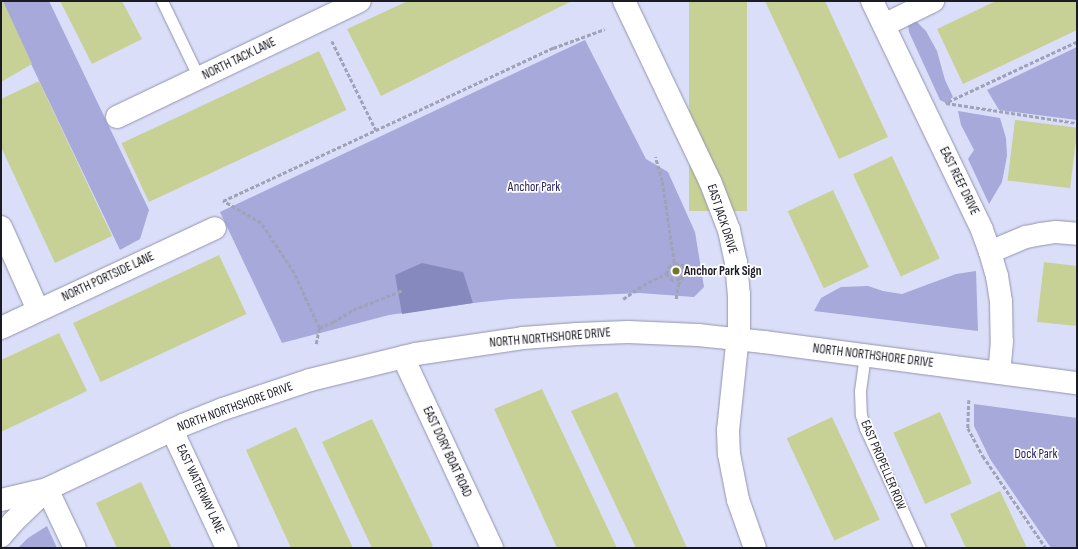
<!DOCTYPE html>
<style>
body{margin:0}
#map{position:relative;width:1078px;height:549px;overflow:hidden;background:#dbdef9;font-family:"Sofia Sans Condensed",sans-serif}
div>[style]{position:absolute}
[style*='--x']{left:calc(var(--x)*1px);top:calc(var(--y)*1px);width:calc(var(--w)*1px);rotate:calc(var(--a)*1deg)}
.green>*{inset:0;background:#a6a9da}
.water>*{inset:0;background:#8689bd}
.building>*{inset:0;background:#c7d196;transform-origin:0 0}
.path>*{height:2.5px;margin-top:-1.25px;transform-origin:0;background:repeating-linear-gradient(90deg,#a0a2b7 0 4px,transparent 0 6px)}
.roads{filter:drop-shadow(0 0 1px #9294ae) drop-shadow(0 0 1px #9294ae)}
.service>*{height:11px;margin:-5.5px;padding:0 5.5px;transform-origin:5.5px;border-radius:5.5px;background:#fff}
.minor>*{height:22px;margin:-11px;padding:0 11px;transform-origin:11px;border-radius:11px;background:#fff}
.dots>*{width:11px;height:11px;translate:-50% -50%;box-sizing:border-box;border:2px solid #fff;border-radius:50%}
span{translate:-50% -50%;white-space:nowrap;text-align:center;line-height:1.15;-webkit-text-stroke:3.5px #fff;paint-order:stroke}
.street-label{font-size:13px;color:#1b1b25}
.park-label{font-size:13px;color:#272160}
.poi-label{font-size:13px;color:#1b1b25;font-weight:700}
.left{translate:0 -50%;text-align:left}
.frame{position:absolute;inset:0;border:2px solid #1b1b25;pointer-events:none}
</style>
<div id="map">
<div class="green">
<i style="clip-path:polygon(1px 1px,49px 1px,149px 210px,140px 239px,120px 250px)"></i>
<i style="clip-path:polygon(916px 21px,926px 31px,937px 51px,945px 80px,953px 97px,946px 103px,940px 100px,909px 32px,908px 25px)"></i>
<i style="clip-path:polygon(585px 40px,646px 159px,668px 172px,695px 232px,704px 287px,694px 297px,640px 293px,510px 299px,473px 303px,389px 315px,282px 343px,220px 212px)"></i>
<i style="clip-path:polygon(1077px 47px,1077px 120px,999px 110px,987px 90px)"></i>
<i style="clip-path:polygon(958px 111px,1000px 118px,1006px 138px,1007px 156px,1002px 182px,989px 204px,968px 159px,974px 150px,961px 125px)"></i>
<i style="clip-path:polygon(976px 271px,978px 331px,814px 311px,821px 298px,841px 287px,868px 286px,883px 291px,902px 294px,956px 274px)"></i>
<i style="clip-path:polygon(974px 404px,1077px 418px,1077px 548px,1051px 548px,990px 459px,974px 426px)"></i>
<i style="clip-path:polygon(47px 526px,57px 548px,18px 548px,28px 538px)"></i>
</div>
<div class="water">
<i style="clip-path:polygon(422px 263px,463px 272px,473px 303px,402px 314px,395px 275px)"></i>
</div>
<div class="building">
<i style="clip-path:polygon(1px 1px,3px 1px,32px 64px,1px 82px)"></i>
<i style="clip-path:polygon(60px 1px,122px 1px,142px 39px,92px 64px)"></i>
<i style="clip-path:polygon(408px 1px,572px 1px,381px 96px,347px 29px)"></i>
<i style="left:689px;top:1px;width:58px;height:210px"></i>
<i style="clip-path:polygon(765px 1px,825px 1px,888px 137px,839px 159px)"></i>
<i style="clip-path:polygon(996px 1px,1077px 1px,1077px 30px,963px 84px,937px 29px)"></i>
<i style="left:319px;top:51px;width:65px;height:218px;rotate:65deg"></i>
<i style="clip-path:polygon(39px 81px,112px 236px,55px 263px,1px 147px,1px 99px)"></i>
<i style="left:1015px;top:120px;width:63px;height:61px;rotate:7deg"></i>
<i style="left:892px;top:156px;width:113px;height:43px;rotate:65deg"></i>
<i style="left:833px;top:190px;width:85px;height:50px;rotate:65deg"></i>
<i style="left:219px;top:255px;width:65px;height:161px;rotate:65deg"></i>
<i style="clip-path:polygon(1044px 262px,1077px 266px,1077px 326px,1037px 322px)"></i>
<i style="clip-path:polygon(59px 333px,87px 391px,1px 432px,1px 360px)"></i>
<i style="clip-path:polygon(542px 389px,617px 548px,557px 548px,494px 409px)"></i>
<i style="clip-path:polygon(617px 392px,687px 548px,636px 548px,571px 411px)"></i>
<i style="left:940px;top:412px;width:78px;height:51px;rotate:66deg"></i>
<i style="left:832px;top:417px;width:113px;height:50px;rotate:65deg"></i>
<i style="clip-path:polygon(372px 419px,433px 546px,428px 548px,372px 548px,322px 442px)"></i>
<i style="clip-path:polygon(296px 427px,353px 548px,291px 548px,246px 450px)"></i>
<i style="clip-path:polygon(141px 482px,172px 548px,117px 548px,96px 503px)"></i>
<i style="clip-path:polygon(1000px 491px,1027px 548px,966px 548px,950px 514px)"></i>
</div>
<div class="path">
<i style="--x:332;--y:41;--w:99;--a:63.7"></i>
<i style="--x:1077;--y:42;--w:145;--a:155"></i>
<i style="--x:946;--y:103;--w:133;--a:8.7"></i>
<i style="--x:675;--y:263;--w:9;--a:13"></i>
<i style="--x:684;--y:265;--w:11;--a:95"></i>
<i style="--x:683;--y:276;--w:4;--a:135"></i>
<i style="--x:680;--y:279;--w:7;--a:164"></i>
<i style="--x:673;--y:281;--w:10;--a:-135"></i>
<i style="--x:666;--y:274;--w:7;--a:-74"></i>
<i style="--x:668;--y:267;--w:8;--a:-30"></i>
<i style="--x:623;--y:299;--w:24;--a:-35"></i>
<i style="--x:643;--y:285;--w:25;--a:-26"></i>
<i style="--x:666;--y:274;--w:7;--a:-74"></i>
<i style="--x:668;--y:267;--w:7;--a:-34"></i>
<i style="--x:674;--y:263;--w:83;--a:-98.3"></i>
<i style="--x:662;--y:181;--w:25;--a:-106"></i>
<i style="--x:676;--y:299;--w:14;--a:-82"></i>
<i style="--x:678;--y:285;--w:10;--a:-61"></i>
<i style="--x:683;--y:276;--w:10;--a:-29"></i>
<i style="--x:692;--y:271;--w:13;--a:-9"></i>
<i style="--x:319;--y:328;--w:15;--a:-23"></i>
<i style="--x:333;--y:322;--w:23;--a:-31"></i>
<i style="--x:353;--y:310;--w:54;--a:-21.8"></i>
<i style="--x:316;--y:344;--w:16;--a:-79"></i>
<i style="--x:319;--y:328;--w:60;--a:-114.4"></i>
<i style="--x:294;--y:273;--w:60;--a:-123.4"></i>
<i style="--x:261;--y:223;--w:44;--a:-149.9"></i>
<i style="--x:223;--y:201;--w:364;--a:-24.9"></i>
<i style="--x:553;--y:48;--w:55;--a:-20.1"></i>
<i style="--x:969;--y:400;--w:28;--a:92"></i>
<i style="--x:968;--y:428;--w:32;--a:62"></i>
<i style="--x:983;--y:456;--w:112;--a:55.6"></i>
</div>
<div class="roads">
<div class="service">
<i style="--x:162;--y:1;--w:85;--a:64.3"></i>
<i style="--x:865;--y:355;--w:36;--a:98"></i>
<i style="--x:860;--y:391;--w:24;--a:88"></i>
<i style="--x:861;--y:415;--w:14;--a:73"></i>
<i style="--x:865;--y:428;--w:132;--a:65.4"></i>
</div>
<div class="minor">
<i style="--x:624;--y:1;--w:199;--a:64.5"></i>
<i style="--x:710;--y:181;--w:53;--a:68.8"></i>
<i style="--x:729;--y:230;--w:33;--a:78"></i>
<i style="--x:736;--y:262;--w:32;--a:85"></i>
<i style="--x:739;--y:294;--w:32;--a:90"></i>
<i style="--x:739;--y:326;--w:105;--a:96"></i>
<i style="--x:728;--y:430;--w:24;--a:88"></i>
<i style="--x:729;--y:454;--w:47;--a:78.9"></i>
<i style="--x:738;--y:500;--w:51;--a:70.5"></i>
<i style="--x:872;--y:1;--w:254;--a:64.3"></i>
<i style="--x:982;--y:230;--w:23;--a:70"></i>
<i style="--x:990;--y:252;--w:25;--a:74"></i>
<i style="--x:997;--y:276;--w:26;--a:81"></i>
<i style="--x:1001;--y:302;--w:39;--a:89"></i>
<i style="--x:1002;--y:341;--w:32;--a:95"></i>
<i style="--x:884;--y:25;--w:55;--a:-26.1"></i>
<i style="--x:117;--y:117;--w:269;--a:-25.5"></i>
<i style="--x:1;--y:227;--w:91;--a:66"></i>
<i style="--x:990;--y:252;--w:39;--a:-23"></i>
<i style="--x:1026;--y:237;--w:15;--a:-11"></i>
<i style="--x:1041;--y:234;--w:15;--a:-8"></i>
<i style="--x:1056;--y:232;--w:21;--a:5"></i>
<i style="--x:1;--y:328;--w:236;--a:-25"></i>
<i style="--x:403;--y:357;--w:211;--a:65"></i>
<i style="--x:172;--y:430;--w:130;--a:65"></i>
<i style="--x:47;--y:489;--w:65;--a:64.6"></i>
<i style="--x:1;--y:500;--w:47;--a:-13.4"></i>
<i style="--x:47;--y:489;--w:150;--a:-25.2"></i>
<i style="--x:183;--y:425;--w:43;--a:-21.8"></i>
<i style="--x:223;--y:409;--w:92;--a:-18.4"></i>
<i style="--x:310;--y:380;--w:109;--a:-13.8"></i>
<i style="--x:416;--y:354;--w:108;--a:-8.5"></i>
<i style="--x:523;--y:338;--w:54;--a:-4.2"></i>
<i style="--x:577;--y:334;--w:51;--a:-2.2"></i>
<i style="--x:628;--y:332;--w:70;--a:2.5"></i>
<i style="--x:698;--y:335;--w:66;--a:6.1"></i>
<i style="--x:764;--y:342;--w:316;--a:7.5"></i>
<i style="--x:1;--y:536;--w:18;--a:-49"></i>
<i style="--x:13;--y:522;--w:46;--a:-44.1"></i>
</div>
</div>
<div class="dots">
<i style="left:676px;top:271px;background:#6e7823"></i>
</div>
<div class="street-label">
<span style="left:239px;top:59px;rotate:-26deg">NORTH TACK LANE</span>
<span style="left:959px;top:181px;rotate:64deg">EAST REEF DRIVE</span>
<span style="left:722px;top:219px;rotate:72deg">EAST JACK DRIVE</span>
<span style="left:108px;top:277px;rotate:-25deg">NORTH PORTSIDE LANE</span>
<span style="left:550px;top:338px;rotate:-5deg">NORTH NORTHSHORE DRIVE</span>
<span style="left:873px;top:356px;rotate:7deg">NORTH NORTHSHORE DRIVE</span>
<span style="left:235px;top:407px;rotate:-20deg">NORTH NORTHSHORE DRIVE</span>
<span style="left:447px;top:452px;rotate:65deg">EAST DORY BOAT ROAD</span>
<span style="left:883px;top:465px;rotate:67deg">EAST PROPELLER ROW</span>
<span style="left:200px;top:489px;rotate:65deg">EAST WATERWAY LANE</span>
</div>
<div class="park-label">
<span style="left:534px;top:187px">Anchor Park</span>
<span style="left:1036px;top:454px">Dock Park</span>
</div>
<div class="poi-label">
<span class="left" style="left:684px;top:271px">Anchor Park Sign</span>
</div>
<div class="frame"></div>
</div>
